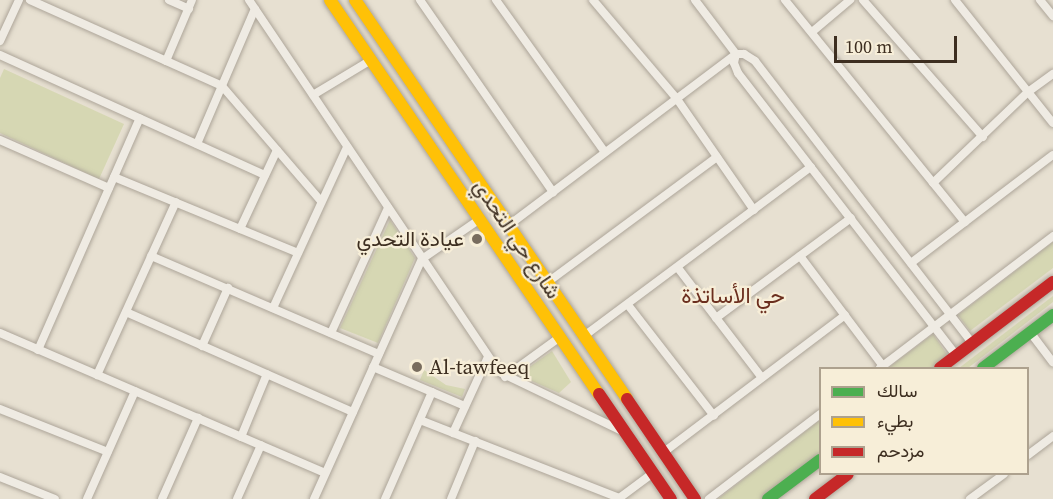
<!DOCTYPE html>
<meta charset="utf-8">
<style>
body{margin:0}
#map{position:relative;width:1053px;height:499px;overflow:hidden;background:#e7e0d1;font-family:"Source Serif 4",Vazirmatn,serif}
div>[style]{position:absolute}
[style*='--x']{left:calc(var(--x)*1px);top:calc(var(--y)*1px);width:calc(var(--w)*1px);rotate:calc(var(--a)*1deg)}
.green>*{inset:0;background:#d6d7b3}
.roads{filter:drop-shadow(0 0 2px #ada599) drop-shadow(0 0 2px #ada599)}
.street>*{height:8px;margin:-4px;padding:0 4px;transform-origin:4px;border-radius:4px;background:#efebe3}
.fast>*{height:12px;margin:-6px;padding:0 6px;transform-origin:6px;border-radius:6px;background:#4caf50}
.slow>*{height:12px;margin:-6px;padding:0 6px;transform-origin:6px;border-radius:6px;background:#ffc107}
.jam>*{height:12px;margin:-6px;padding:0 6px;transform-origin:6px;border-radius:6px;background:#c62828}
.dots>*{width:16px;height:16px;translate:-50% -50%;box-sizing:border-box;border:3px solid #f7eed8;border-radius:50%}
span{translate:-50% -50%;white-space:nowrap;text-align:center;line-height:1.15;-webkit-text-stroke:4.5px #f7eed8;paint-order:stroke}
.poi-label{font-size:21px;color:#3d2e20}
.right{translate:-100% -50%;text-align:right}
.left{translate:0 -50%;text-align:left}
.street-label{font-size:21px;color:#3d2e20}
.neighbourhood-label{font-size:22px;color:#6b2e1e}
.legend{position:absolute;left:819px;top:367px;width:210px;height:108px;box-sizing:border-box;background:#f7eed8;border:2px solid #ada18e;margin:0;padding:8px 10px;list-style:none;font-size:18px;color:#3d2e20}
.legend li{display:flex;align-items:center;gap:12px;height:30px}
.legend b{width:30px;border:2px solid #ada18e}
.scale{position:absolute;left:834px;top:36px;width:123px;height:27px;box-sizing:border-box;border:3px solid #3d2e20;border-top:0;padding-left:8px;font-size:18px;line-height:21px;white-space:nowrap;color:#3d2e20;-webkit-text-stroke:4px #f7eed8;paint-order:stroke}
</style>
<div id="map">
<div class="green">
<i style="clip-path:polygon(4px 69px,124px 124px,99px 179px,0 133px,0 78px)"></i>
<i style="clip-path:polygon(390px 220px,415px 258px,378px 343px,340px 328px)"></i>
<i style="clip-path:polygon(1053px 242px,1053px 268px,970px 331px,958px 315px)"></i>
<i style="clip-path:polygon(1053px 296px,1053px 302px,968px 368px,959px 368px)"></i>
<i style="clip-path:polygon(933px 334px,948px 356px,932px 368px,888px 368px)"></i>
<i style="clip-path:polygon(552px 351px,571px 382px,559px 393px,518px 375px)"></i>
<i style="clip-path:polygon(424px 370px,446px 385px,465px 389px,462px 397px,420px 380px)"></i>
<i style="clip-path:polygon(820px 420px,820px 455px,764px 499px,718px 499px)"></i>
</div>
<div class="roads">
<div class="street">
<i style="--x:30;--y:0;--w:210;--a:24.1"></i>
<i style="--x:222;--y:86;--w:152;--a:49.3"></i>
<i style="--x:169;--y:0;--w:22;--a:24"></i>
<i style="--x:249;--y:0;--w:448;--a:56.1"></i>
<i style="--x:499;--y:372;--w:139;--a:25.6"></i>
<i style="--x:420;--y:0;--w:234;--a:55.3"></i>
<i style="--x:496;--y:0;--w:187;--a:54.4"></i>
<i style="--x:593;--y:0;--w:130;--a:49.7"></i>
<i style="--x:677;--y:99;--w:135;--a:55.3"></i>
<i style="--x:695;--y:0;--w:68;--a:52.8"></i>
<i style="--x:736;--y:54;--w:9;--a:103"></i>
<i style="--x:734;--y:63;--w:11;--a:68"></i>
<i style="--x:738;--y:73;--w:358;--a:52.3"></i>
<i style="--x:785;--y:0;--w:286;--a:51"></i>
<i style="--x:863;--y:0;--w:182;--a:48.8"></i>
<i style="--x:955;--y:0;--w:157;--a:51.5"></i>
<i style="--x:1040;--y:0;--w:21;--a:51"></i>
<i style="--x:812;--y:32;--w:50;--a:-40.1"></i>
<i style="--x:0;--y:41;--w:45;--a:-65.1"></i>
<i style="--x:0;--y:55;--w:291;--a:24.4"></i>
<i style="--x:166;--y:61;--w:66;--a:-66.9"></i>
<i style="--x:313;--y:95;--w:68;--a:-31.1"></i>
<i style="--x:0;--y:140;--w:119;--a:23.8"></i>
<i style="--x:197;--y:144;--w:147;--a:-66.8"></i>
<i style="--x:114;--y:177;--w:199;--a:22.4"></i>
<i style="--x:933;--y:183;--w:132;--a:-43.8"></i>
<i style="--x:1028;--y:92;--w:31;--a:-36"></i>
<i style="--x:509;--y:225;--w:284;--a:-37"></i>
<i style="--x:736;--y:54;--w:8;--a:0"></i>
<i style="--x:744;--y:54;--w:13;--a:32"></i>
<i style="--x:755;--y:61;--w:357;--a:52.4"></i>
<i style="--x:240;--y:229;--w:87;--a:-64.9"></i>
<i style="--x:151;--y:256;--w:248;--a:23.3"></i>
<i style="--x:800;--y:256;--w:138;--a:53"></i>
<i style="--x:911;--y:263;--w:178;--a:-37.3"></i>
<i style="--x:678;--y:268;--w:138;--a:52.6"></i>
<i style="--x:548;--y:282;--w:210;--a:-36.5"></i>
<i style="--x:628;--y:305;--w:140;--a:52.2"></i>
<i style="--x:273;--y:308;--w:177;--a:-65.3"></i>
<i style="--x:126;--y:312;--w:248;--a:23.8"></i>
<i style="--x:716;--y:318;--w:168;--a:-36.5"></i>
<i style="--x:1030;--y:332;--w:38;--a:53"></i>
<i style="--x:0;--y:333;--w:354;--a:23.3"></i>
<i style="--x:331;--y:333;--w:137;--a:-65.5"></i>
<i style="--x:584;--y:336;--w:283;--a:-36.7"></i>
<i style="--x:202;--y:346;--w:64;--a:-65.9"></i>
<i style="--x:38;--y:350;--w:253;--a:-66.3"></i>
<i style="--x:373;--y:367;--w:100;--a:23"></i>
<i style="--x:880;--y:368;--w:218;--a:-37.3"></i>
<i style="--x:97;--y:375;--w:190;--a:-65.5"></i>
<i style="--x:505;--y:377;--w:68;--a:-36"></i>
<i style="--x:0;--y:409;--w:116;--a:21.7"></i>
<i style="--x:420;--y:420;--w:214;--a:21.4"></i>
<i style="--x:453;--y:433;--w:84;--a:-65.3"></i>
<i style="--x:241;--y:437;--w:68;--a:-67.6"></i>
<i style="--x:664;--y:452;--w:227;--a:-37.1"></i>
<i style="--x:1028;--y:455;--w:31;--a:-37"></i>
<i style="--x:0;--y:477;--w:59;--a:21.8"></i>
<i style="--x:87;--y:499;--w:118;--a:-66"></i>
<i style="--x:162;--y:499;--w:89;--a:-66"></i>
<i style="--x:237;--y:499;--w:59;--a:-66"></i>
<i style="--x:314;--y:499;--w:263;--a:-65.8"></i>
<i style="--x:422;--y:259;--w:70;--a:-34.6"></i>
<i style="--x:385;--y:499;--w:117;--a:-66.3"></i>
<i style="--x:451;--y:499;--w:63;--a:-67.5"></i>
<i style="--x:618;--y:499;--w:44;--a:-36.6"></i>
<i style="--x:709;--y:499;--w:140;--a:-37.4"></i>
<i style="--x:970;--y:499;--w:42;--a:-36.3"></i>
</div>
<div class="fast">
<i style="--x:983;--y:368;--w:88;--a:-37.1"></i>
<i style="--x:768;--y:499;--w:65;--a:-36.9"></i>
</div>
<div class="slow">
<i style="--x:330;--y:0;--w:477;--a:55.7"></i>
<i style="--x:355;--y:0;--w:483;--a:55.7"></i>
</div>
<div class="jam">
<i style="--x:940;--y:368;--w:142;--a:-37.3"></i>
<i style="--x:599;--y:394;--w:127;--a:55.6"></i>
<i style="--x:627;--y:399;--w:121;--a:55.8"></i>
<i style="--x:815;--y:499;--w:41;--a:-37.1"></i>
</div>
</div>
<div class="dots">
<i style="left:477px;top:239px;background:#786c5e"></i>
<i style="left:417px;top:367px;background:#786c5e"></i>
</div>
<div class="poi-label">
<span class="right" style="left:464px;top:239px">عيادة التحدي</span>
<span class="left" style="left:429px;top:367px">Al-tawfeeq</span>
</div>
<div class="street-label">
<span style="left:517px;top:239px;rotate:56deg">شارع حي التحدي</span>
</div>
<div class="neighbourhood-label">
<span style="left:733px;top:296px">حي الأساتذة</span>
</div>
<ul class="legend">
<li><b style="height:8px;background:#4caf50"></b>سالك</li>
<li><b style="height:8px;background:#ffc107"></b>بطيء</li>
<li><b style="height:8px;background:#c62828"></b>مزدحم</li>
</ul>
<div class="scale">100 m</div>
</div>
